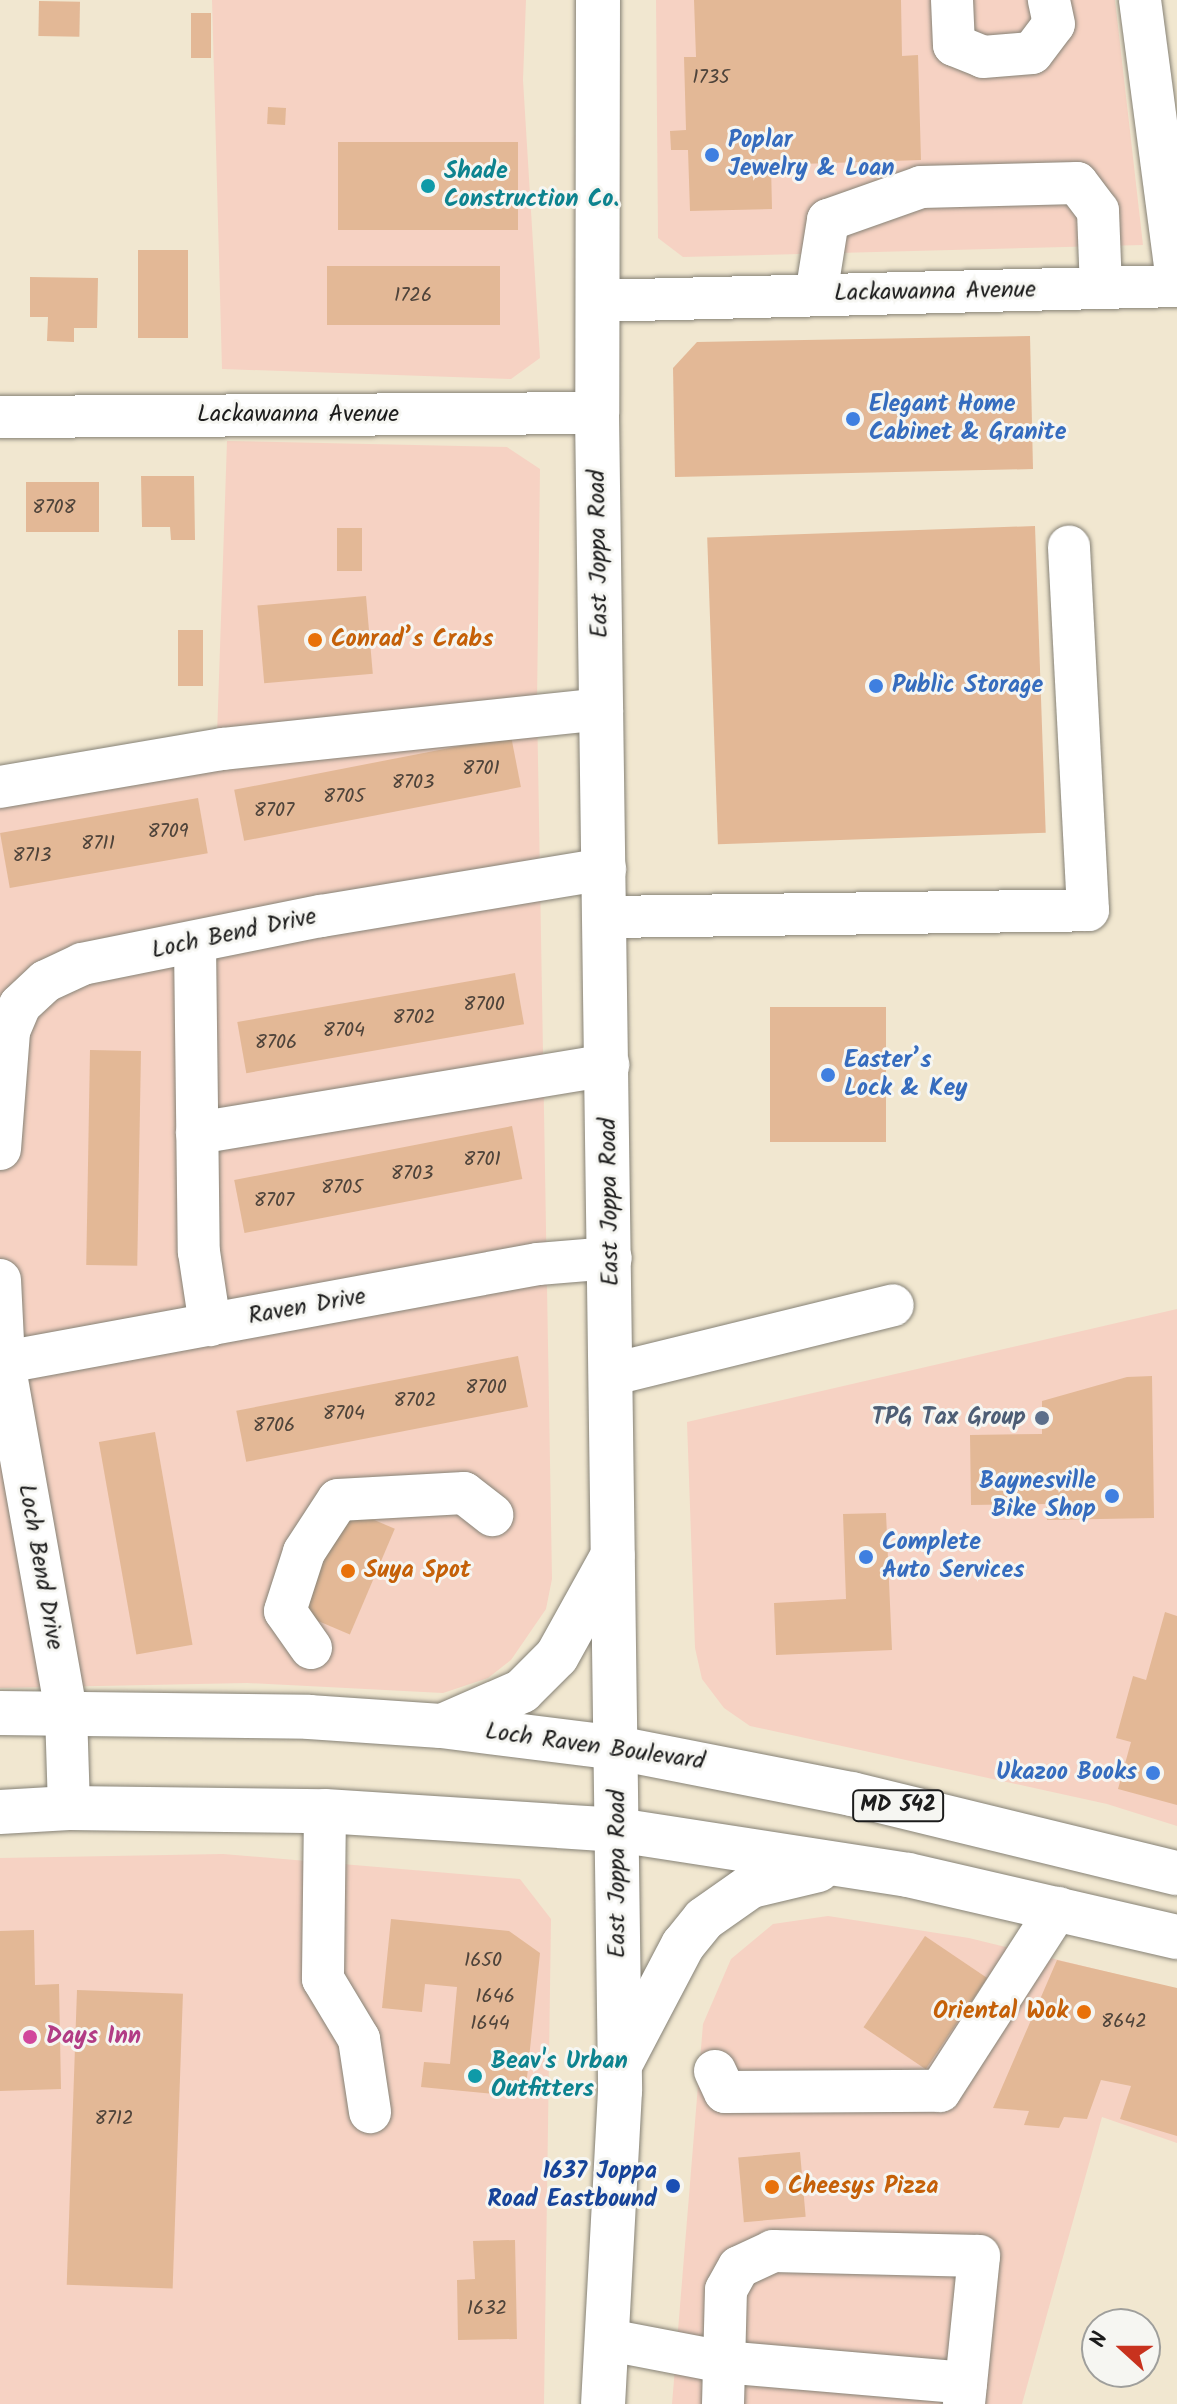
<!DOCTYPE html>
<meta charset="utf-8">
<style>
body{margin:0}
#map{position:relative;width:1177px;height:2404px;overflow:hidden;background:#f1e7d0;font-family:Kalam,sans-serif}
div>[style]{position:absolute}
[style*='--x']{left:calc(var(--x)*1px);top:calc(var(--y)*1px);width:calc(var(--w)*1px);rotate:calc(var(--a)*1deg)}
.built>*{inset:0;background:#f6d2c3}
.building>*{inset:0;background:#e3b896;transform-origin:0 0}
.roads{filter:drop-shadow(0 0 2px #868276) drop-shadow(0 0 2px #868276)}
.minor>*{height:42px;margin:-21px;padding:0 21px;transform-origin:21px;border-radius:21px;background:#fff}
.major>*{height:44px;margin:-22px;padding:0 22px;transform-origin:22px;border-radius:22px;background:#fff}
.dots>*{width:22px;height:22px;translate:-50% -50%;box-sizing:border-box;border:4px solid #f6f6f2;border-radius:50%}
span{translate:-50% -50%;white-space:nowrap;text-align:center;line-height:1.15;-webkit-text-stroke:6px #f6f6f2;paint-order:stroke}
.number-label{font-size:20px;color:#4e433a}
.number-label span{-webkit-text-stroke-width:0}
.shield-label span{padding:2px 6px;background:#f6f6f2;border:2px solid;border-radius:6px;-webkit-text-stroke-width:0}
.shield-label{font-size:22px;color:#1c1c1c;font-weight:700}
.shop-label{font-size:24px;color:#366cbe;font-weight:700}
.left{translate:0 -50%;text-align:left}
.right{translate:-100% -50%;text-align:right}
.culture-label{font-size:24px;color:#0d838f;font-weight:700}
.street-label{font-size:24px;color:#1c1c1c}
.food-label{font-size:24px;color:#c56008;font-weight:700}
.service-label{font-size:24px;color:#4e5e75;font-weight:700}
.hotel-label{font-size:24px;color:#b23c85;font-weight:700}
.transit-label{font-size:24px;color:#164399;font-weight:700}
.north{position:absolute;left:1081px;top:2308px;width:80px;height:80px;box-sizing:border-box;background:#f6f6f2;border:2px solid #9f9f9c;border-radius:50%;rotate:291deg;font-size:22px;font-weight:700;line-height:32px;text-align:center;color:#1c1c1c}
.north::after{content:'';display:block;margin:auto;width:28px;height:36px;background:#c8321e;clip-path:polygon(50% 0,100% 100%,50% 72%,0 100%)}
</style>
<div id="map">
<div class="built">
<i style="clip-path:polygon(212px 0,526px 0,523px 80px,540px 358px,511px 379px,222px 369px)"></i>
<i style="clip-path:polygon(656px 0,1115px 0,1143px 245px,683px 257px,658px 238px)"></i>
<i style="clip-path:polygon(227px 441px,507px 447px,540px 469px,537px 702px,552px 1579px,546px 1609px,511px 1660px,488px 1678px,443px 1693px,247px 1683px,0 1688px,0 777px,217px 736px)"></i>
<i style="clip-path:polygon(1177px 1309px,1177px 1826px,1107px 1804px,750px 1726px,724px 1708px,702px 1679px,695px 1648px,687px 1422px)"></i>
<i style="clip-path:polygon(223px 1854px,520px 1879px,551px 1919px,544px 2404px,0 2404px,0 1858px)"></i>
<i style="clip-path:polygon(828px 1916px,969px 1938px,1177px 1989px,1177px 2143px,1102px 2117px,1022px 2404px,672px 2404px,703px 2024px,731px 1959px,773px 1924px)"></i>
</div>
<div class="building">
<i style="clip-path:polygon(694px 0,901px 0,902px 56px,918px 55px,921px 160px,771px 165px,772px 209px,690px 211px,688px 150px,671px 150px,670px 131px,686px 130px,684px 57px,696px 57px)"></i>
<i style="left:39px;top:1px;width:41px;height:35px;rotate:1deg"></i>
<i style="left:191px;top:13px;width:20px;height:45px"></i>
<i style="left:268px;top:107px;width:18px;height:17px;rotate:3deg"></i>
<i style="left:518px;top:142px;width:88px;height:180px;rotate:90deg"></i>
<i style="left:188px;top:250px;width:88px;height:50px;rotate:90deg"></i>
<i style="left:327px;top:266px;width:173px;height:59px"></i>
<i style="clip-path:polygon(30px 277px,98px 278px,97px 328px,74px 328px,74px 342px,47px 341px,48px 317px,30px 317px)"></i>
<i style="clip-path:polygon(1030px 336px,1033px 469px,675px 477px,673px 368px,697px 342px)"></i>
<i style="clip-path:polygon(141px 476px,194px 476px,195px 540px,171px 540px,170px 527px,142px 527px)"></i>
<i style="left:26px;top:482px;width:73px;height:50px"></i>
<i style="left:1035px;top:526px;width:307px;height:328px;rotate:88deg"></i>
<i style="left:337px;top:528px;width:25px;height:43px"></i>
<i style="left:366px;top:596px;width:78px;height:109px;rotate:85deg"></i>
<i style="left:178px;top:630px;width:25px;height:56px"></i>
<i style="left:511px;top:736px;width:52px;height:282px;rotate:79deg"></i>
<i style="left:198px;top:798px;width:56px;height:201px;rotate:80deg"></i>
<i style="left:515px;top:973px;width:52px;height:282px;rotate:80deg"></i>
<i style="left:886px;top:1007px;width:135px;height:116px;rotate:90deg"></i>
<i style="left:90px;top:1050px;width:51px;height:215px;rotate:1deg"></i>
<i style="left:512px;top:1126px;width:54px;height:283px;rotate:79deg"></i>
<i style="left:518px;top:1356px;width:52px;height:287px;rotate:79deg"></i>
<i style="clip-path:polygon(1152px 1376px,1154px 1518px,1047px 1520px,1046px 1504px,971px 1505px,970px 1435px,1042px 1434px,1042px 1401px,1127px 1377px)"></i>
<i style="left:155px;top:1432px;width:216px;height:57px;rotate:80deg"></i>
<i style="left:346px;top:1508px;width:53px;height:115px;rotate:23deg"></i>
<i style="clip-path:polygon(886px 1513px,892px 1650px,776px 1655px,774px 1603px,846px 1599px,843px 1514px)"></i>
<i style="clip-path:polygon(1165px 1612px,1177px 1616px,1177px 1805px,1118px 1789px,1131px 1742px,1116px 1738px,1133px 1676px,1146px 1680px)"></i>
<i style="clip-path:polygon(391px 1919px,509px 1931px,540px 1953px,525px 2097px,421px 2087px,424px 2062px,450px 2064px,457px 1987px,425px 1984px,422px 2012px,382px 2008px)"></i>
<i style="clip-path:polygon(34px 1930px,35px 1985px,59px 1984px,61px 2089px,0 2091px,0 1931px)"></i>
<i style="left:925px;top:1936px;width:75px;height:110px;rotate:34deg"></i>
<i style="clip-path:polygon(1057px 1960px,1177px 1988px,1177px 2136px,1120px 2119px,1131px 2086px,1101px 2080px,1087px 2119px,1064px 2117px,1059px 2128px,1024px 2125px,1029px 2111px,993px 2108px)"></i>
<i style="left:77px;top:1990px;width:106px;height:295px;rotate:2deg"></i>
<i style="left:800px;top:2152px;width:65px;height:62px;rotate:85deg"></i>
<i style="clip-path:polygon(515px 2240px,517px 2339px,458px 2340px,457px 2280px,475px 2279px,473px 2241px)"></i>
</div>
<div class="roads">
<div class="minor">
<i style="--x:952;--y:0;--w:45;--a:87.5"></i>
<i style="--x:954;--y:45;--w:31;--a:22"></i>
<i style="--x:983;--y:57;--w:49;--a:-4.7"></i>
<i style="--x:1032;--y:53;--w:36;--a:-53"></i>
<i style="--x:1054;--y:24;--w:25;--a:-102"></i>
<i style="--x:1140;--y:0;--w:283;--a:82.5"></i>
<i style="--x:816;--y:295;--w:76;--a:-80.9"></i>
<i style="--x:828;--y:220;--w:99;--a:-19.5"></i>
<i style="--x:921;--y:187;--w:156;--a:-1.5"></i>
<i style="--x:1077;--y:183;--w:35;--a:53"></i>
<i style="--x:1098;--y:211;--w:77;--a:87.8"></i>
<i style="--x:597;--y:301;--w:580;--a:-1.48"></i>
<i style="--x:0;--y:417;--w:597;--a:-0.38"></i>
<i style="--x:0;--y:787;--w:226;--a:-9.7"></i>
<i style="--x:223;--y:749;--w:381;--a:-6"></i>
<i style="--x:606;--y:917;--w:482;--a:-0.8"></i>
<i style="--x:1088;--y:910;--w:364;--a:-93"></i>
<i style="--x:195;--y:944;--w:308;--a:89.3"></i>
<i style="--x:199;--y:1252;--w:74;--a:81.4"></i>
<i style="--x:197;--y:1133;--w:417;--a:-9.4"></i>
<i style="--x:0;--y:1149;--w:118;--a:-85.6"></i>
<i style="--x:9;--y:1031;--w:28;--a:-67"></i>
<i style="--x:20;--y:1005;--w:35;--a:-43"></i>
<i style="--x:46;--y:981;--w:40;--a:-25"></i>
<i style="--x:82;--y:964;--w:244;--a:-11.4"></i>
<i style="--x:321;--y:916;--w:288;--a:-9.4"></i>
<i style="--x:0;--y:1280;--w:83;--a:87.2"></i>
<i style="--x:4;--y:1363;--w:354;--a:79.9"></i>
<i style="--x:66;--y:1712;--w:96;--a:88.2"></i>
<i style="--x:0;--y:1363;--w:547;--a:-10.43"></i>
<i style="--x:538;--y:1264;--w:73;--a:-4.7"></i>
<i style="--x:613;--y:1374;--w:288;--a:-13.8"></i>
<i style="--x:311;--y:1648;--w:45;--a:-125.1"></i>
<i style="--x:285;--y:1611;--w:62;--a:-72.1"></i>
<i style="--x:304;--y:1552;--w:62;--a:-56.8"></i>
<i style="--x:338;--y:1500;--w:126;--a:-3.2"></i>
<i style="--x:464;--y:1493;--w:36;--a:38"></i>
<i style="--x:325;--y:1811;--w:168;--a:90.7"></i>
<i style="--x:323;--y:1979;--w:70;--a:59"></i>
<i style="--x:359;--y:2039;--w:74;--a:81.4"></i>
<i style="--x:715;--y:2071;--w:23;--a:65"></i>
<i style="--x:725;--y:2092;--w:215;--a:-0.3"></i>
<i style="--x:940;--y:2091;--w:218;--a:-57.2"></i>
<i style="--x:609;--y:2340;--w:116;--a:10.9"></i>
<i style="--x:723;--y:2362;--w:244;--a:4.9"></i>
<i style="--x:723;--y:2404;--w:114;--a:-88.5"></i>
<i style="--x:726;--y:2290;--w:26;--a:-61"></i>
<i style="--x:739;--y:2267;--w:38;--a:-25"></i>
<i style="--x:773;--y:2251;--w:206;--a:1.4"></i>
<i style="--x:979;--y:2256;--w:149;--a:95.8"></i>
</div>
<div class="major">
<i style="--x:598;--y:0;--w:413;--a:90.1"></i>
<i style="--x:597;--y:413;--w:1678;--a:89.21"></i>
<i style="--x:620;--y:2091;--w:313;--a:93.1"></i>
<i style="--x:0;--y:1713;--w:309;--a:0.7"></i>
<i style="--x:309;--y:1717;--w:132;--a:3.9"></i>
<i style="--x:441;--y:1726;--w:177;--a:7.1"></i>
<i style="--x:617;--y:1748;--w:239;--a:11.1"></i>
<i style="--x:852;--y:1794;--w:334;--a:13.7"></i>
<i style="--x:447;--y:1724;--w:82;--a:-23.7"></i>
<i style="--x:522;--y:1691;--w:49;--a:-45"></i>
<i style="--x:557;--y:1656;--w:115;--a:-61"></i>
<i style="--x:0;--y:1812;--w:69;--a:-3.3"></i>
<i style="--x:69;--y:1808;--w:256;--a:0.7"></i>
<i style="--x:325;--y:1811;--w:294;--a:3.7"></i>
<i style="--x:618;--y:1830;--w:293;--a:8.8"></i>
<i style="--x:908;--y:1875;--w:276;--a:13"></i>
<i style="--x:622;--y:2061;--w:131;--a:-62.3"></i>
<i style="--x:683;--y:1945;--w:33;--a:-51"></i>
<i style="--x:704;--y:1919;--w:57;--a:-35.1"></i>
<i style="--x:751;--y:1886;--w:69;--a:-13.4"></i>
</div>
</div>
<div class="dots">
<i style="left:712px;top:155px;background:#3f7fe0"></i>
<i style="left:428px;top:186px;background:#0f9aa8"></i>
<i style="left:853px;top:419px;background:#3f7fe0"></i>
<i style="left:315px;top:640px;background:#e8710a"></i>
<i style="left:876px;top:686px;background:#3f7fe0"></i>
<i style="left:828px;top:1075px;background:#3f7fe0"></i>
<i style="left:1042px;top:1418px;background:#5c6f8a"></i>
<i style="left:1112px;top:1496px;background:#3f7fe0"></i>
<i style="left:866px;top:1557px;background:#3f7fe0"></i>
<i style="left:348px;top:1571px;background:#e8710a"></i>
<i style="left:1153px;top:1773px;background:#3f7fe0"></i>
<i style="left:1084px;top:2012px;background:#e8710a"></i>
<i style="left:30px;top:2037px;background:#d1479c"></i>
<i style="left:475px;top:2076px;background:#0f9aa8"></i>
<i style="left:673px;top:2186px;background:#1a4fb4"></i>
<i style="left:772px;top:2187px;background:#e8710a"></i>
</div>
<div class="number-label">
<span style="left:711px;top:78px">1735</span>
<span style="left:413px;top:296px">1726</span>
<span style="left:54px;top:508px">8708</span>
<span style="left:481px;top:769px">8701</span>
<span style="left:413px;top:783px">8703</span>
<span style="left:344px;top:797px">8705</span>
<span style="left:274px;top:811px">8707</span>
<span style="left:168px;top:832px">8709</span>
<span style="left:98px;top:844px">8711</span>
<span style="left:32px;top:856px">8713</span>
<span style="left:484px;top:1005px">8700</span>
<span style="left:414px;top:1018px">8702</span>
<span style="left:344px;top:1031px">8704</span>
<span style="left:276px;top:1043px">8706</span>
<span style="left:482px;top:1160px">8701</span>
<span style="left:412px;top:1174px">8703</span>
<span style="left:342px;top:1188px">8705</span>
<span style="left:274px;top:1201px">8707</span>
<span style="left:486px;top:1388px">8700</span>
<span style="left:415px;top:1401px">8702</span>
<span style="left:344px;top:1414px">8704</span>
<span style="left:274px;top:1426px">8706</span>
<span style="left:483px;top:1961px">1650</span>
<span style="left:495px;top:1997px">1646</span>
<span style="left:1124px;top:2022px">8642</span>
<span style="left:490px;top:2024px">1644</span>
<span style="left:114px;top:2119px">8712</span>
<span style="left:487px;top:2309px">1632</span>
</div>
<div class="shield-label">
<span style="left:898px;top:1806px">MD 542</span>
</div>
<div class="shop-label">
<span class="left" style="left:728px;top:155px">Poplar<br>Jewelry &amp; Loan</span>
<span class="left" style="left:869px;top:419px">Elegant Home<br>Cabinet &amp; Granite</span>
<span class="left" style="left:892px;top:686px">Public Storage</span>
<span class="left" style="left:844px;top:1075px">Easter’s<br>Lock &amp; Key</span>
<span class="right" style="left:1096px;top:1496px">Baynesville<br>Bike Shop</span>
<span class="left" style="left:882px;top:1557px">Complete<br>Auto Services</span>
<span class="right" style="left:1137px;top:1773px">Ukazoo Books</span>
</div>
<div class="culture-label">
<span class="left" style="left:444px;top:186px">Shade<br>Construction Co.</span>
<span class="left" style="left:491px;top:2076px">Beav's Urban<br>Outfitters</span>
</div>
<div class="street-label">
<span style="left:935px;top:292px;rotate:-1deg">Lackawanna Avenue</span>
<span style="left:298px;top:415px">Lackawanna Avenue</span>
<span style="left:599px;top:554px;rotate:-91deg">East Joppa Road</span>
<span style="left:234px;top:934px;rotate:-12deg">Loch Bend Drive</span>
<span style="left:610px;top:1202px;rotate:-91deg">East Joppa Road</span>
<span style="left:307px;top:1307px;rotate:-10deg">Raven Drive</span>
<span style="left:40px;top:1567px;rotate:80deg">Loch Bend Drive</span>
<span style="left:595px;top:1747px;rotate:8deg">Loch Raven Boulevard</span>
<span style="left:618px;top:1874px;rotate:-90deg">East Joppa Road</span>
</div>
<div class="food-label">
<span class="left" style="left:331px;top:640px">Conrad’s Crabs</span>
<span class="left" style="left:364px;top:1571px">Suya Spot</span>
<span class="right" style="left:1068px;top:2012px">Oriental Wok</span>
<span class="left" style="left:788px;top:2187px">Cheesys Pizza</span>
</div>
<div class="service-label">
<span class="right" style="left:1026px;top:1418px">TPG Tax Group</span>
</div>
<div class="hotel-label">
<span class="left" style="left:46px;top:2037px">Days Inn</span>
</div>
<div class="transit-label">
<span class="right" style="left:657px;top:2186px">1637 Joppa<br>Road Eastbound</span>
</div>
<div class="north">N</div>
</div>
